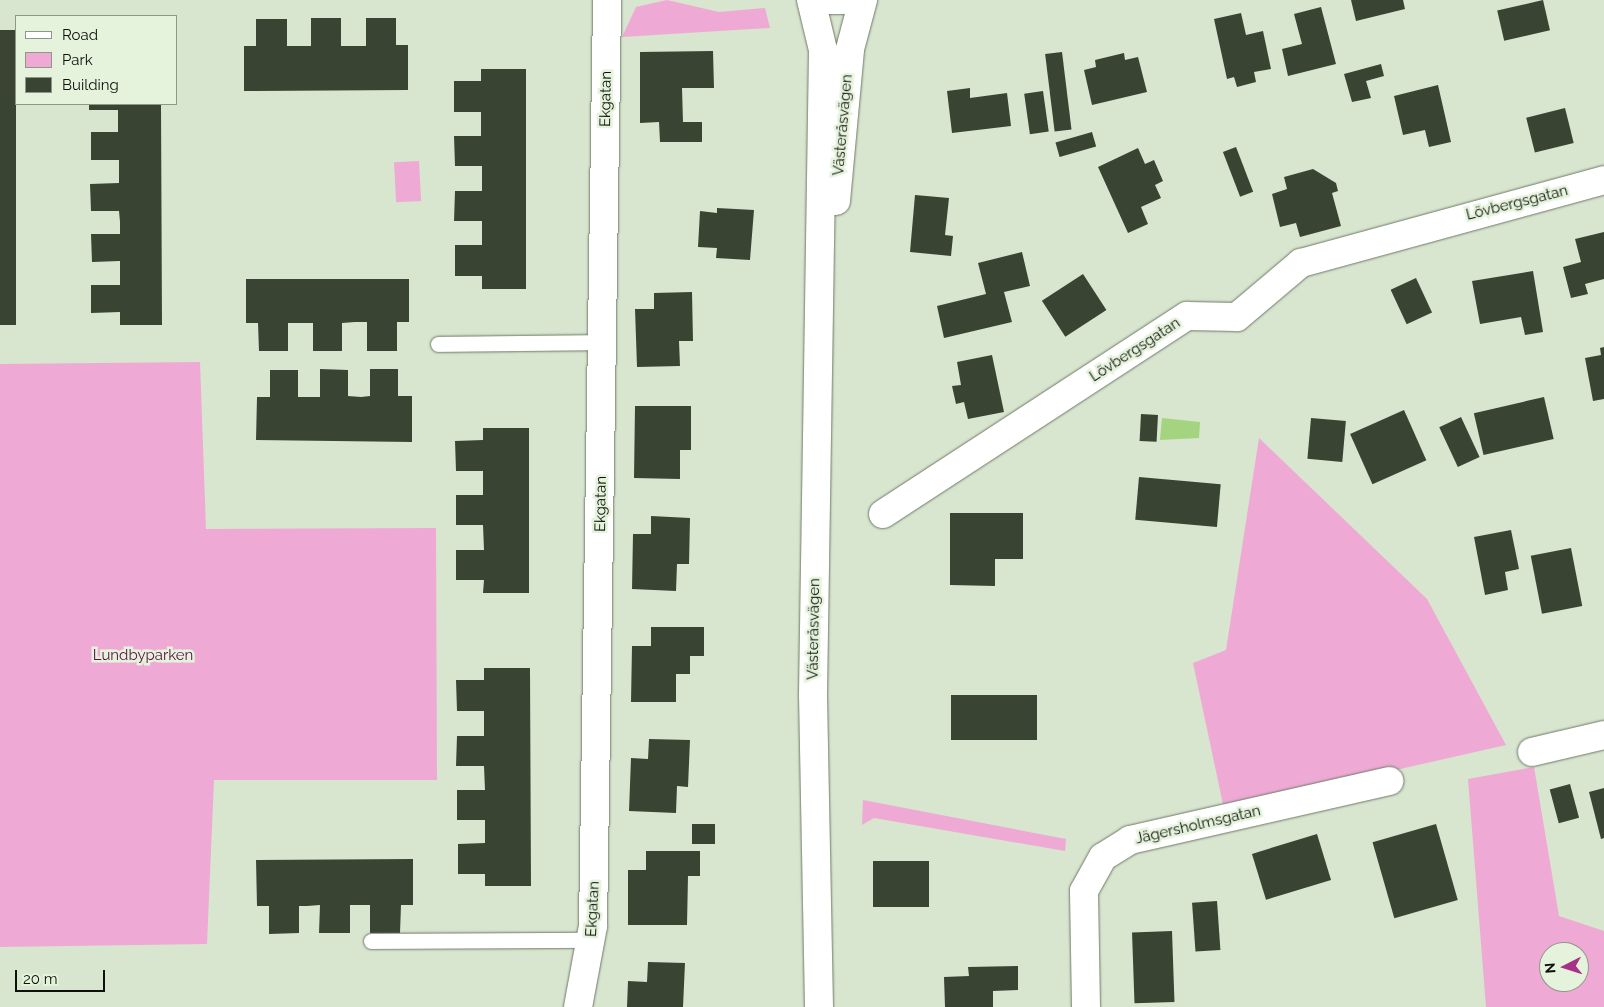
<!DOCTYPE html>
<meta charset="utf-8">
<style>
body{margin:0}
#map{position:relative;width:1604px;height:1007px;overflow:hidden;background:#d8e5cf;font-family:Raleway,sans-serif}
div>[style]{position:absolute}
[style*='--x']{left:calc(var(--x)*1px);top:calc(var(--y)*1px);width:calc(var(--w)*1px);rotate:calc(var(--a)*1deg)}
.green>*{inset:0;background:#eeaad5;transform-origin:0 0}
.water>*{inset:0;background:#a5d480}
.building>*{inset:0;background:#3a4433;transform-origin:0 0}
.roads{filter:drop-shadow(0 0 1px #6f7a67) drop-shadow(0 0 1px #6f7a67)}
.service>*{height:15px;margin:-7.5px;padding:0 7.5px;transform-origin:7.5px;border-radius:7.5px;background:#fff}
.minor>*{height:28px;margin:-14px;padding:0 14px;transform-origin:14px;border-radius:14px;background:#fff}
.tertiary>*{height:28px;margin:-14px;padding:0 14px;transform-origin:14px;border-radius:14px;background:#fff}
span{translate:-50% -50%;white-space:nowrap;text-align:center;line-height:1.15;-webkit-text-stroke:5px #e5f2dc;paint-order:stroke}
.street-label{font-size:15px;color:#0d110a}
.park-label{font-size:15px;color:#5b1247}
.legend{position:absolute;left:15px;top:15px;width:162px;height:90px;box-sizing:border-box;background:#e5f2dc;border:1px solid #8f9888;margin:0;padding:6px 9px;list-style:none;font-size:15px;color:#0d110a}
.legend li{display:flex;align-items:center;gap:10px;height:25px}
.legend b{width:25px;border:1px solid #8f9888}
.north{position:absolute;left:1539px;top:942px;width:50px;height:50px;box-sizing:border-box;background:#e5f2dc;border:1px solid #8f9888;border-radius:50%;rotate:265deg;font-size:14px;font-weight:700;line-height:20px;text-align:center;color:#0d110a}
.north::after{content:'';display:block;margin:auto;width:18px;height:22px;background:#a83087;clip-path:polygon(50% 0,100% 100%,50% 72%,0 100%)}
.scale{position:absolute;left:15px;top:970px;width:90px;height:22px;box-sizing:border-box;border:2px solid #0d110a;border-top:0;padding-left:6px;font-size:15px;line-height:18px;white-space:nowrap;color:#0d110a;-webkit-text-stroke:4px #e5f2dc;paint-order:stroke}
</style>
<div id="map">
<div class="green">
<i style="clip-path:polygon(667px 0,719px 12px,765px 8px,770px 28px,622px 37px,636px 7px)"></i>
<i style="left:419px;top:161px;width:40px;height:25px;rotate:87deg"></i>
<i style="clip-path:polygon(200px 362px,206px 529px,436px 528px,437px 780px,214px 780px,207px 944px,0 947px,0 364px)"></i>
<i style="clip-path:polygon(1259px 438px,1427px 599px,1506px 745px,1224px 809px,1193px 663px,1226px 650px)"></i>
<i style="clip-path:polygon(evenodd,1534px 767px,1559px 916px,1604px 931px,1604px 1007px,1486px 1007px,1468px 779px,1534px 767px,1549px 952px,1579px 952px,1579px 982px,1549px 982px,1549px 952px)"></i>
<i style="clip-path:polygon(863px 800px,1066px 839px,1065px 851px,874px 818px,862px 825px)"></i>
</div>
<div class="water">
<i style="clip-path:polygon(1162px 418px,1200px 422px,1199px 438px,1160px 440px)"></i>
</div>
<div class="building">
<i style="clip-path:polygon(1351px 0,1403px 0,1405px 9px,1356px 21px)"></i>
<i style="left:1543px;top:0;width:31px;height:47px;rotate:77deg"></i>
<i style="clip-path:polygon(1321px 7px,1336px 64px,1288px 76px,1282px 49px,1302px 44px,1294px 14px)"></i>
<i style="clip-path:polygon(1241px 13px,1246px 35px,1263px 31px,1271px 69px,1254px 72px,1256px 82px,1237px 87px,1234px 77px,1227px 79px,1214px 19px)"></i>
<i style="clip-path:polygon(311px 18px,341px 18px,341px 46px,366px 46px,366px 18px,396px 18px,396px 45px,408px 45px,408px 90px,244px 91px,244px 46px,256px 46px,256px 19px,287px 19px,287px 46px,311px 46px)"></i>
<i style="left:0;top:30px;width:16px;height:295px"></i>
<i style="clip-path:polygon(713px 51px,714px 88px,682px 88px,683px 122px,702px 122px,702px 142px,660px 142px,659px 122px,640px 123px,640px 52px)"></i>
<i style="left:1062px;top:52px;width:78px;height:17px;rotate:83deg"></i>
<i style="clip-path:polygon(1124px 53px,1125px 60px,1138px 57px,1147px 92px,1092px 105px,1084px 70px,1096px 67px,1095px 60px)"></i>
<i style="clip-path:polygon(1381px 64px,1384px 76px,1366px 81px,1371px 98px,1352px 102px,1344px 74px)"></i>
<i style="clip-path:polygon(481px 69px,526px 69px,526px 289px,482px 289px,482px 276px,455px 276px,455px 245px,482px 245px,482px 221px,454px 221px,455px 191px,482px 191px,482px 166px,455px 166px,454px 136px,481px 136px,481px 112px,454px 112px,454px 81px,481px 81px)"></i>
<i style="clip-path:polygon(1438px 85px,1451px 142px,1429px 147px,1425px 130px,1403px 135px,1394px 96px)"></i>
<i style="clip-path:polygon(970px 88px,970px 98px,1007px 93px,1011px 126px,952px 133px,947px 91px)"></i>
<i style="left:1043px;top:91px;width:41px;height:19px;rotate:82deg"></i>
<i style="clip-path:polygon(89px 104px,161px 104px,162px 325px,120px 325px,120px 312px,91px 313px,91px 285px,120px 285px,120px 261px,92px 262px,91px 234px,120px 234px,120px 222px,119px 211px,91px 211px,90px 184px,119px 183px,119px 160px,91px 160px,91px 132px,118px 132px,118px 110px,89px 110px)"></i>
<i style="left:1565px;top:108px;width:36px;height:40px;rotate:76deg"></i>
<i style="left:1092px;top:132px;width:15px;height:38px;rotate:74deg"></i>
<i style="left:1236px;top:147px;width:48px;height:14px;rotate:69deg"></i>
<i style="clip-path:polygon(1138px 148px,1145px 164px,1154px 160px,1163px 181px,1155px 185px,1161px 198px,1141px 207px,1148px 224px,1128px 233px,1098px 167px)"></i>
<i style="clip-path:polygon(1313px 169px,1336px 183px,1338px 191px,1332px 193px,1341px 226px,1300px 237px,1296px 223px,1280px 227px,1272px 194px,1287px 189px,1284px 177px)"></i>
<i style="clip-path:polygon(915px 195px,949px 198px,945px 235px,953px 236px,951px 256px,910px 252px)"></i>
<i style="clip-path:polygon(717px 208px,754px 210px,750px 260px,716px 258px,717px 248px,698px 247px,700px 211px,717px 213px)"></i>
<i style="clip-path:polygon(1604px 232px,1604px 279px,1585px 284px,1588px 294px,1571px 298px,1563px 267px,1581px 262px,1575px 239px)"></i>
<i style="clip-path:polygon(1022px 252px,1030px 286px,1004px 292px,1012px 322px,944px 338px,937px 306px,986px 294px,978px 263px)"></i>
<i style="clip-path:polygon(1533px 271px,1543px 332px,1525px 335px,1521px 317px,1480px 324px,1472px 281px)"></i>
<i style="left:1083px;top:274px;width:43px;height:49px;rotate:57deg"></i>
<i style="left:1416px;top:278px;width:38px;height:28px;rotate:65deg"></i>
<i style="clip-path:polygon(246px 279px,409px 279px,409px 322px,397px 322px,397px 351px,367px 351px,367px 322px,355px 322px,342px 323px,342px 351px,313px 351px,313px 323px,288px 323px,288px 351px,259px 351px,258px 323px,246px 323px)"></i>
<i style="clip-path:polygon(692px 292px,693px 341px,679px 341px,680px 366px,637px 367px,635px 309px,654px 309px,654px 293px)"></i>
<i style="clip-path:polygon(1604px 347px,1604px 399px,1593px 401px,1585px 358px,1601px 355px,1600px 348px)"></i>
<i style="clip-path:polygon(992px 355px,1004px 412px,968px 419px,964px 402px,956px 404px,952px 386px,961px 385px,957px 362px)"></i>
<i style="clip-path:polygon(320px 369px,348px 370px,348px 396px,361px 397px,370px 396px,370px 369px,398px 369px,398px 396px,412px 396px,412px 442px,256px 440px,257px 397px,270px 397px,270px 370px,298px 370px,298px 397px,320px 397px)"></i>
<i style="left:1544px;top:397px;width:43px;height:72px;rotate:77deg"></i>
<i style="clip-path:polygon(635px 406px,691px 406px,691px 450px,680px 450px,680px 479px,634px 478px)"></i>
<i style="left:1404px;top:410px;width:55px;height:59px;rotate:66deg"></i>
<i style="left:1141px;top:414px;width:17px;height:27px;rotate:3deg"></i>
<i style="left:1461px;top:417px;width:44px;height:24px;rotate:65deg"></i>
<i style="left:1311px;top:418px;width:35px;height:41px;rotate:5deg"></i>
<i style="clip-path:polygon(483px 428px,529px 428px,529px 593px,483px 593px,484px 580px,456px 580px,456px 550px,484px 550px,483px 525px,456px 525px,456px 495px,483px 495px,483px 471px,456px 471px,455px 441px,483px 440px)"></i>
<i style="left:1139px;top:477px;width:82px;height:43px;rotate:5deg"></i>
<i style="clip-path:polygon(950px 513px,1023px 513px,1023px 559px,995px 559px,995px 586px,950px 585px)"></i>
<i style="clip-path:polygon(651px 516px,690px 518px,689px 564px,677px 564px,676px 591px,632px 589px,633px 534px,651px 534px)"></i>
<i style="clip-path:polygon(1511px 530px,1519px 569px,1505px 572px,1508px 590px,1485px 595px,1474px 537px)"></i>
<i style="left:1571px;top:548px;width:59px;height:41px;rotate:79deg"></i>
<i style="clip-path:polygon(651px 627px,704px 627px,704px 656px,690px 656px,690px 674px,676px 674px,676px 702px,631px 702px,632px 646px,651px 646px)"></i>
<i style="clip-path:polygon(484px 668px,530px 668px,531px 886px,485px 886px,485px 874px,458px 874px,458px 844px,485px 843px,485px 820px,457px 820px,457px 790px,485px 790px,484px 766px,456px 766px,457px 736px,484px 736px,484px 711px,457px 711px,456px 680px,484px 680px)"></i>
<i style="left:951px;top:695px;width:86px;height:45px"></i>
<i style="clip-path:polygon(649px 739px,690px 740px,688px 787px,677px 786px,676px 813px,629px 811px,631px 758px,648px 759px)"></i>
<i style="left:1570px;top:784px;width:35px;height:21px;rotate:75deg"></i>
<i style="clip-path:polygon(1604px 788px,1604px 838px,1601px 839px,1589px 792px)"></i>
<i style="left:692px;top:824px;width:23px;height:20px"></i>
<i style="left:1436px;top:824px;width:79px;height:66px;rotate:74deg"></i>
<i style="left:1317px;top:834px;width:48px;height:68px;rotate:73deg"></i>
<i style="clip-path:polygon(646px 851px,700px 851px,700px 876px,688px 876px,687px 925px,628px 925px,628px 870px,646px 870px)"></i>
<i style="clip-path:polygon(413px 859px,413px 905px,401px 905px,400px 933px,370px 933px,370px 905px,350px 905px,350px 933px,319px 933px,320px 905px,307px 906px,299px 906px,299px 933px,269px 934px,269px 906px,257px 906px,256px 860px)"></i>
<i style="left:929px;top:861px;width:46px;height:56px;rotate:90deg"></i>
<i style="left:1217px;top:901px;width:49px;height:25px;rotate:86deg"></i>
<i style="left:1172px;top:931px;width:71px;height:40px;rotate:88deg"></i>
<i style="clip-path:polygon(648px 962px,685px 963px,683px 1007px,627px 1007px,628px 981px,647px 982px)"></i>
<i style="clip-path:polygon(1018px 966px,1018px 990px,993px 991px,993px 1007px,945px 1007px,944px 977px,969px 976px,968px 967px)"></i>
</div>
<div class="roads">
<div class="service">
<i style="--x:438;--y:344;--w:165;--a:-0.7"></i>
<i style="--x:371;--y:941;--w:221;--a:-0.3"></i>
</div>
<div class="minor">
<i style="--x:883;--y:514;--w:363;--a:-33.1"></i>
<i style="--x:1187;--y:316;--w:50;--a:1.1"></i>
<i style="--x:1237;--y:317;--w:84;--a:-40.2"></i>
<i style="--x:1301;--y:263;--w:314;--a:-15.3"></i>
<i style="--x:1532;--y:752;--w:74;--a:-13.3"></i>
<i style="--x:578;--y:1007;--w:82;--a:-79.5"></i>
<i style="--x:593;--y:926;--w:926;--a:-89.13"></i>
<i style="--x:1086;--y:1007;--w:116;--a:-91"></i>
<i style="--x:1084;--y:891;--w:39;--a:-61"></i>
<i style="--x:1103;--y:857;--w:32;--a:-32"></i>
<i style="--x:1130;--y:840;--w:266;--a:-12.8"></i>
</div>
<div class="tertiary">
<i style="--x:811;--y:0;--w:51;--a:76.5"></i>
<i style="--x:823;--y:50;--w:645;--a:90.89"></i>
<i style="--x:813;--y:695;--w:312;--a:88.9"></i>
<i style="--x:822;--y:0;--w:31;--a:0"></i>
<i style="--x:836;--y:201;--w:153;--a:-84.7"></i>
<i style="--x:850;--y:49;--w:51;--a:-75.1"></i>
</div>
</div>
<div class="street-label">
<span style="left:606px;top:99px;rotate:-89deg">Ekgatan</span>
<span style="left:843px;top:125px;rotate:-85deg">Västeråsvägen</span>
<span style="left:1517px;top:203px;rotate:-14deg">Lövbergsgatan</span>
<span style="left:1135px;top:350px;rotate:-33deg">Lövbergsgatan</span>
<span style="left:601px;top:504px;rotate:-89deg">Ekgatan</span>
<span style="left:814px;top:629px;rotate:-89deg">Västeråsvägen</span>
<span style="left:1198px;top:825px;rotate:-13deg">Jägersholmsgatan</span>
<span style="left:593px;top:909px;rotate:-87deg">Ekgatan</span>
</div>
<div class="park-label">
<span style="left:143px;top:656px">Lundbyparken</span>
</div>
<ul class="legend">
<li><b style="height:6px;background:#fff"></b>Road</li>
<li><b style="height:14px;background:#eeaad5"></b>Park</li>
<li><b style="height:14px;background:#3a4433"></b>Building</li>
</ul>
<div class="north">N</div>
<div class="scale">20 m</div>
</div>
